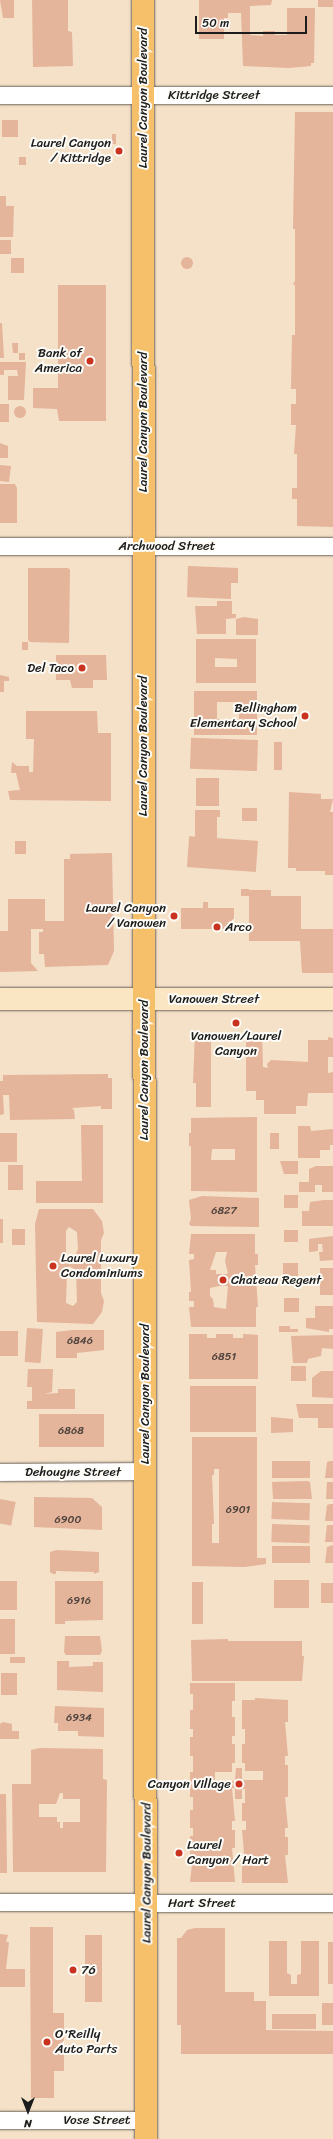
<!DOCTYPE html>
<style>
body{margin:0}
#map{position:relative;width:333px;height:2139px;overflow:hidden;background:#f5e0c8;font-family:Sriracha,sans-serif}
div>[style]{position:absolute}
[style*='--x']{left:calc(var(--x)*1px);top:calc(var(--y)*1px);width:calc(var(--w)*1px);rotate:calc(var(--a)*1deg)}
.building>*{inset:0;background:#e4b49b;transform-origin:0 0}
.round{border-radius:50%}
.roads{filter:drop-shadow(0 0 1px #686158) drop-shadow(0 0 1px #686158)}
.minor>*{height:17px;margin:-8.5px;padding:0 8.5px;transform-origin:8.5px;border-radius:8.5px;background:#fff}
.secondary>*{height:22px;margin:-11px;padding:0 11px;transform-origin:11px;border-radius:11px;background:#fbe6c4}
.primary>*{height:22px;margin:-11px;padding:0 11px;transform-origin:11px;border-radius:11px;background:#f6c06b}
.dots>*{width:11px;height:11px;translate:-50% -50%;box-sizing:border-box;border:2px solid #fdfcf7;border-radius:50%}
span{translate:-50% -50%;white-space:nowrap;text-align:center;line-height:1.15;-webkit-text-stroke:4px #fdfcf7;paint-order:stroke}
.number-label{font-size:11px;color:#4e423c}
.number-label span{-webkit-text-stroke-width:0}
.street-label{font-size:13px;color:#1c1c1c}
.poi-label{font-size:13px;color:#1c1c1c}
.right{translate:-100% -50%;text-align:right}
.left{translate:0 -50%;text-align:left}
.north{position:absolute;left:8px;top:2091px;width:40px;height:40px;-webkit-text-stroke:3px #fdfcf7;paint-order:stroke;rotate:180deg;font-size:11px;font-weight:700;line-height:16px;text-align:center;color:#1c1c1c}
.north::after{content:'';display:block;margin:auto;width:14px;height:18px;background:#1c1c1c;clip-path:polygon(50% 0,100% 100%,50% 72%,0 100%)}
.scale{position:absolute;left:195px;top:16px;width:112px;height:18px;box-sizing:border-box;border:2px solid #1c1c1c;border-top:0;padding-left:5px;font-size:12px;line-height:14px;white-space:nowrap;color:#1c1c1c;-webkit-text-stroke:3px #fdfcf7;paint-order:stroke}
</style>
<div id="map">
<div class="building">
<i style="clip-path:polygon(0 0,14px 0,14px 18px,3px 18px)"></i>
<i style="clip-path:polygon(32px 0,68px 0,68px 31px,72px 32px,73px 66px,33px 67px)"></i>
<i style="clip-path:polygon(199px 0,272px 0,271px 5px,250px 6px,250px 35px,263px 36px,263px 31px,275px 31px,275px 35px,287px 35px,287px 8px,315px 8px,314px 63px,311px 63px,311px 66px,289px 68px,243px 66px,241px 13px,228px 13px,228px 18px,224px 18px,224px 39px,199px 39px)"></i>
<i style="left:318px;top:0;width:15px;height:7px"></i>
<i style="clip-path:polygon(295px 112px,333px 112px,333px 527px,297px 526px,297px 499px,292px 499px,292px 488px,297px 488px,297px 454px,294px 454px,296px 425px,291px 425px,291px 404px,296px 404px,296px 389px,291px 389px,292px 335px,295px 335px,295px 285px,293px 284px,295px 281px,295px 229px,293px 229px)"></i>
<i style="left:2px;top:120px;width:16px;height:17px"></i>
<i style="left:112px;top:134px;width:4px;height:10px"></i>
<i style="left:19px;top:157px;width:7px;height:8px"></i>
<i style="clip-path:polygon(0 196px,6px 196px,6px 206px,14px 206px,13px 237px,0 237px)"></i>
<i style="left:0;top:240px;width:11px;height:14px"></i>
<i class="round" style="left:181px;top:257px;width:12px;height:12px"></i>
<i style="left:11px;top:258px;width:13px;height:15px"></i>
<i style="clip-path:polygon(58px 285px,106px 285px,106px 421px,59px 421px,57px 409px,33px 408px,33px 388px,58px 388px)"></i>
<i style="clip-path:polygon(0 323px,2px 323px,4px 358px,0 358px)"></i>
<i style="clip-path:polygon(12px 343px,18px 343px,18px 353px,13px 353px)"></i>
<i style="left:19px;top:353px;width:6px;height:7px"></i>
<i style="clip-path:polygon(0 362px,26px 362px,24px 400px,8px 400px,8px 376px,18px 376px,17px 370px,4px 370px,4px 375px,0 375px)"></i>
<i style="left:0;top:404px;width:9px;height:18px"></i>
<i class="round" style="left:14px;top:406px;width:12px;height:12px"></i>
<i style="clip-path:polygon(0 443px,8px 446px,8px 458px,0 458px)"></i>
<i style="clip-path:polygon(0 465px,11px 466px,9px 482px,0 481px)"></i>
<i style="clip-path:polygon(0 484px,15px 484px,17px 488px,17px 523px,0 523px)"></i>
<i style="clip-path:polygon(188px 566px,238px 568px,238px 583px,231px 583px,231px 599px,187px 597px)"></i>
<i style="clip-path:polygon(28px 568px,68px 568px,70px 570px,69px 643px,30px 642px,28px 640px)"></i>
<i style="clip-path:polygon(217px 601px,232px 601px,232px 614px,236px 614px,236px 618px,226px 619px,226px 634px,197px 634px,195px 606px,217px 606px)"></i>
<i style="clip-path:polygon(244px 617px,258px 619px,258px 635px,236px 635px,236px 619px)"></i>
<i style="clip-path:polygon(evenodd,196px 639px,256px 639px,256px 683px,196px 683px,196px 639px,215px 658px,237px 659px,237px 667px,215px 667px,215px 658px)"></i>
<i style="left:22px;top:642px;width:6px;height:8px"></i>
<i style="clip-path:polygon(56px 655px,106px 655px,107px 680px,93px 680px,93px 688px,72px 688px,70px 680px,56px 680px)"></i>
<i style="clip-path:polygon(0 675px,9px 677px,9px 681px,4px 681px,4px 692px,0 692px)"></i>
<i style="clip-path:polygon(evenodd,194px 691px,257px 691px,257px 735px,194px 735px,194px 691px,217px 702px,239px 702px,239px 719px,217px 719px,217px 702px)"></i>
<i style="clip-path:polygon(26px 711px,97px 711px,98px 733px,111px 733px,111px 801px,10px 800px,8px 791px,20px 790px,16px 773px,11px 773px,12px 762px,17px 766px,29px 766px,29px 772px,33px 772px,34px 739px,26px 739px)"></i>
<i style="left:258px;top:740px;width:31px;height:67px;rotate:92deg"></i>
<i style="left:274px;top:742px;width:8px;height:28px"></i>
<i style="left:196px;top:778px;width:23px;height:28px"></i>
<i style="clip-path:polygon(289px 792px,321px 794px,321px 799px,333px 799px,330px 812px,333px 812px,333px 875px,325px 875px,325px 871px,296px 871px,296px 868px,288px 868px)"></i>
<i style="left:242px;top:808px;width:15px;height:13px"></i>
<i style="clip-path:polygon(195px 810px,220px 810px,220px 817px,217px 817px,217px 838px,195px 838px)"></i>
<i style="left:15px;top:841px;width:11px;height:13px"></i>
<i style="left:258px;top:841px;width:31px;height:69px;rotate:94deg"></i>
<i style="clip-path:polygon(112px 853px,114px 951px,108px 965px,45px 967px,44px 954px,39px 954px,39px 932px,43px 932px,43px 929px,31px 929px,31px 963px,38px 971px,0 972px,0 931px,8px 931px,8px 899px,45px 899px,45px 921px,64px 921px,64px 859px,70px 859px,70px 854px)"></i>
<i style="left:241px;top:889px;width:8px;height:7px"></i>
<i style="clip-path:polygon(249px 890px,271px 890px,271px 896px,301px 896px,301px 929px,333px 929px,333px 973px,302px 973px,300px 941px,249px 941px)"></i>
<i style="clip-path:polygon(203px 902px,208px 902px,208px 908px,234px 908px,234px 929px,181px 929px,181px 908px,203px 908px)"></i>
<i style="clip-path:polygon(195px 1032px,211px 1032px,211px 1107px,196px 1107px,196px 1083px,193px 1083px)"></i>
<i style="clip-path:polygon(246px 1034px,262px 1034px,263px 1067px,268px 1068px,267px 1064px,271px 1060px,308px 1062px,308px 1040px,328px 1040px,328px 1037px,333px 1038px,333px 1057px,328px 1057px,328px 1073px,333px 1072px,333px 1093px,308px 1093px,307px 1106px,296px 1106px,296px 1114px,264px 1114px,264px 1100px,256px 1100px,256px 1091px,246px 1091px)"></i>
<i style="clip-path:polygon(108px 1074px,108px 1078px,112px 1078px,112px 1109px,101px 1109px,101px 1106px,72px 1108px,74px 1110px,75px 1119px,10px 1120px,9px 1095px,3px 1095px,4px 1114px,0 1115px,0 1081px,3px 1081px,3px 1075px)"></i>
<i style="clip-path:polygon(evenodd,257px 1117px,257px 1192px,191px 1191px,191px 1146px,189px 1146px,189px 1133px,191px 1133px,191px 1118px,257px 1117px,212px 1149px,235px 1149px,235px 1160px,211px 1160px,212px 1149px)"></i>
<i style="clip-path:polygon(81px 1125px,103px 1125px,103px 1203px,36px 1203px,36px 1181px,82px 1181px)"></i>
<i style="clip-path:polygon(298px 1126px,310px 1126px,311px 1131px,333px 1129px,333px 1145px,330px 1145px,330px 1150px,320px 1150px,320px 1158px,298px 1158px)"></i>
<i style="left:0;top:1133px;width:17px;height:29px"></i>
<i style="left:270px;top:1133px;width:9px;height:16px"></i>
<i style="clip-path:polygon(280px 1161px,298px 1161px,298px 1174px,284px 1174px)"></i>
<i style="left:8px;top:1165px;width:15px;height:25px"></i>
<i style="clip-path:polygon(316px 1166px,333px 1166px,333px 1192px,322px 1192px,322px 1185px,315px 1185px,315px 1192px,299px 1192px,299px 1182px,309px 1182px,309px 1169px)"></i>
<i style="left:284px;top:1195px;width:14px;height:13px"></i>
<i style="clip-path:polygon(202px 1196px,259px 1198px,259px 1227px,191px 1226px,189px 1224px,191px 1219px,189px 1200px)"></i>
<i style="clip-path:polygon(324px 1200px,333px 1200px,333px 1226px,302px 1226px,302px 1211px,309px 1211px,310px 1202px)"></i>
<i style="clip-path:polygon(evenodd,39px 1209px,93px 1209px,102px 1221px,104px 1233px,101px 1240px,101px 1293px,104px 1301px,102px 1312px,93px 1324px,37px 1322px,35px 1224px,39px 1209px,69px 1227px,77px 1232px,78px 1249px,72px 1263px,68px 1263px,66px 1259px,66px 1231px,69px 1227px,39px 1209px,69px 1266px,76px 1270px,77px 1302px,73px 1306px,66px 1303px,67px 1270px,69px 1266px)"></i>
<i style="left:0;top:1219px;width:3px;height:24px"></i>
<i style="left:12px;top:1229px;width:13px;height:16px"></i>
<i style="left:284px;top:1230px;width:14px;height:12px"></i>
<i style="clip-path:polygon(evenodd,191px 1234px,255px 1234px,255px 1254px,258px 1254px,258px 1265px,255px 1265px,258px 1307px,256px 1307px,256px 1327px,191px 1327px,189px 1307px,194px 1307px,194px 1301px,189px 1301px,189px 1292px,191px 1292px,189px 1260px,194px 1259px,194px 1254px,189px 1254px,191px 1234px,216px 1252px,227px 1252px,225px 1261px,228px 1274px,216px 1274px,216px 1270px,210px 1270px,216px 1252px,191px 1234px,219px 1286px,228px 1286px,226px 1309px,214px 1307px,213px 1299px,210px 1296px,210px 1288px,219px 1286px)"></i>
<i style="clip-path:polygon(333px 1236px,333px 1260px,320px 1261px,319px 1252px,323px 1252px,322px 1244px,318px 1244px,318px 1251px,309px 1252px,309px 1239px)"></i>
<i style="left:283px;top:1263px;width:15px;height:13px"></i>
<i style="left:320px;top:1268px;width:13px;height:27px"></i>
<i style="left:284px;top:1298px;width:15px;height:14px"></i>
<i style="clip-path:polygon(315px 1306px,333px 1306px,333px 1329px,329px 1329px,329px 1332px,306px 1328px,306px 1318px,315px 1318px)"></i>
<i style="clip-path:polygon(279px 1326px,290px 1326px,290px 1329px,298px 1329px,298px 1332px,279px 1332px)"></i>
<i style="left:27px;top:1328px;width:16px;height:34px;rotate:4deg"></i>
<i style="clip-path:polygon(72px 1330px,104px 1330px,104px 1350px,77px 1353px,77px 1358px,56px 1358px,56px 1332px)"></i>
<i style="left:0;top:1331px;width:18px;height:25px"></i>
<i style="clip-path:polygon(189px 1334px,207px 1334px,207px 1338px,216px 1338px,216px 1334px,233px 1334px,233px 1338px,243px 1338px,243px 1334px,258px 1335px,258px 1379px,189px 1379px)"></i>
<i style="clip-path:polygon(333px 1335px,333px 1349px,322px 1348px,321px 1356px,308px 1359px,307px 1363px,293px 1363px,291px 1336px)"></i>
<i style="left:291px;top:1366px;width:15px;height:15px"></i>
<i style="clip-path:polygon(28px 1369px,53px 1369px,52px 1392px,44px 1394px,58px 1393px,58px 1389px,75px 1389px,75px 1409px,27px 1409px,27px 1401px,32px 1401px,32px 1387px,27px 1387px)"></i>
<i style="clip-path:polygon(321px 1371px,333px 1371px,333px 1398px,312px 1397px,312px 1378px)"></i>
<i style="left:190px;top:1386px;width:66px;height:46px"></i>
<i style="clip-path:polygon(296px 1404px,333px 1404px,333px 1428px,318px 1428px,318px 1418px,299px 1418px)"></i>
<i style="left:39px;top:1414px;width:65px;height:33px"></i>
<i style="clip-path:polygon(271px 1417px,293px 1419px,293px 1432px,271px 1433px)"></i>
<i style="clip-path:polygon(evenodd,192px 1437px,257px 1437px,257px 1558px,266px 1558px,266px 1564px,245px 1567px,192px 1566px,192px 1437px,214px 1469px,219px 1469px,219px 1543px,212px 1543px,212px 1524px,214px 1524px,212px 1475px,214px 1475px,214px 1469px)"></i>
<i style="left:272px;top:1461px;width:38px;height:17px"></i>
<i style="clip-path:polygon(330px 1461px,333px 1461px,333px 1478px,325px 1478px,327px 1462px)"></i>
<i style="clip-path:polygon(307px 1481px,310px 1482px,312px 1499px,273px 1499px,272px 1482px)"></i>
<i style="clip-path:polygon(327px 1482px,333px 1482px,333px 1499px,326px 1499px)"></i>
<i style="clip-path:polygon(34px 1497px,92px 1498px,102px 1507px,102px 1530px,34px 1527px)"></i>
<i style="left:0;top:1499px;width:16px;height:24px;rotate:11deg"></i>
<i style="left:272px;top:1502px;width:38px;height:17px;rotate:2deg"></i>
<i style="clip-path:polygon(330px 1504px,333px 1504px,333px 1521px,325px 1521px,327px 1505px)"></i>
<i style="left:272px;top:1524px;width:38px;height:18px;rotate:2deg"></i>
<i style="clip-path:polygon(327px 1525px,333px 1525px,333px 1542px,325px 1542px)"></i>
<i style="clip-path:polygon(333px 1545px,333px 1563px,325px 1563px,327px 1547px)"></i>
<i style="left:272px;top:1546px;width:38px;height:17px"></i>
<i style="clip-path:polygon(56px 1550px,99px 1552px,99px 1572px,94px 1574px,94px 1572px,56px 1571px,56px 1574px,53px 1574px,50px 1572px,50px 1552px)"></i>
<i style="left:274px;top:1580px;width:35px;height:28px"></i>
<i style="left:0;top:1581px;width:17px;height:29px"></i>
<i style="clip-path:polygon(55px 1581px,103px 1581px,103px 1620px,65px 1621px,65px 1624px,55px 1624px)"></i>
<i style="left:192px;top:1582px;width:11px;height:42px"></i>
<i style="left:321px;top:1583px;width:12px;height:20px"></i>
<i style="left:0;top:1619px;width:15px;height:35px"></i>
<i style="clip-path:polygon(65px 1636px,100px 1636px,102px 1651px,100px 1655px,66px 1655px,64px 1652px)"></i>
<i style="clip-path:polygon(228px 1639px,228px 1641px,302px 1641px,302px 1656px,304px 1656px,302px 1681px,192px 1681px,191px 1640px)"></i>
<i style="left:10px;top:1657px;width:15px;height:6px"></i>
<i style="clip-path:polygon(57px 1661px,69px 1661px,69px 1667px,93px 1666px,93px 1662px,103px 1662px,103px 1692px,57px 1690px)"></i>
<i style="left:1px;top:1673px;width:16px;height:22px"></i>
<i style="clip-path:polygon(190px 1683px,235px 1683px,235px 1701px,232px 1701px,232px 1717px,235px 1717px,235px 1736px,232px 1736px,232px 1744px,235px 1744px,235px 1763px,232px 1763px,232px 1772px,215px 1772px,215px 1781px,235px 1781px,236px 1768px,242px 1768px,242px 1780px,263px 1780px,263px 1771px,245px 1771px,245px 1763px,242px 1763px,242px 1744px,245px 1744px,245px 1729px,242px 1729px,242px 1700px,255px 1700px,255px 1698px,288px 1700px,288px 1722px,285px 1722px,288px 1756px,285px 1756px,285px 1765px,288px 1765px,288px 1797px,285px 1797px,288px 1828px,285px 1828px,285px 1837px,288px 1837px,288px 1855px,285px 1855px,288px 1883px,242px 1883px,242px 1864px,245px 1864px,242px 1830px,246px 1830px,246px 1821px,242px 1821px,242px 1803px,245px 1803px,245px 1789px,242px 1789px,242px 1799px,235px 1799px,235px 1788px,232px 1788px,235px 1821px,232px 1821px,232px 1830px,235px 1830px,235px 1848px,232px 1848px,235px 1882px,190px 1882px,193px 1855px,190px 1855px,190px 1836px,193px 1836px,193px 1828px,190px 1828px,190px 1810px,193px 1810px,193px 1797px,190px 1797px,190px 1772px,193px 1772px,193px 1756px,190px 1756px,190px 1737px,193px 1737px,193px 1729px,190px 1729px,190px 1710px,193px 1710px,193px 1694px,190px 1694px)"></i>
<i style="clip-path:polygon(55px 1706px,104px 1708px,104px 1737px,78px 1736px,78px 1731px,58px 1731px,58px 1723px,54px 1723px)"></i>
<i style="clip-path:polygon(3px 1722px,12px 1724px,12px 1731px,19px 1731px,19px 1739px,0 1739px,0 1724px)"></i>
<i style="clip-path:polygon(evenodd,40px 1748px,103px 1749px,103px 1779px,107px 1780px,106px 1872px,13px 1872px,12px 1784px,31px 1784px,31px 1750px,40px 1748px,60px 1793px,63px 1793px,63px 1799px,80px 1799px,80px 1822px,63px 1822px,63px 1828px,60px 1828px,60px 1822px,57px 1822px,57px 1817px,39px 1817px,39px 1804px,56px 1804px,60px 1793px)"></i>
<i style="clip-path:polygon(0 1794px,6px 1794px,7px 1873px,0 1873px)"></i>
<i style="clip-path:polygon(30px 1927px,53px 1927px,53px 2013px,64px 2013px,64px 2071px,54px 2071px,54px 2098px,31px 2098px)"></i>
<i style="clip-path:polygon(195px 1928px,225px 1928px,225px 1992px,254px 1992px,254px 2001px,266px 2001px,266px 2030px,333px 2031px,333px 2054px,181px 2054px,181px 2025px,177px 2025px,177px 1938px,181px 1938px,187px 1930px)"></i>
<i style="clip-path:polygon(0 1934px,8px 1935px,6px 1942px,9px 1942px,6px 1969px,25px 1969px,25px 1987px,0 1987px)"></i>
<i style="left:85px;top:1935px;width:17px;height:67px"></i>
<i style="clip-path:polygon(269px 1941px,287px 1941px,287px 1973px,291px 1975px,291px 1984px,297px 1984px,297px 1975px,301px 1974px,301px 1941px,319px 1941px,319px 1996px,269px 1996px)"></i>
<i style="left:328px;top:1942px;width:5px;height:42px"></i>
<i style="left:322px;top:2003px;width:11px;height:22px"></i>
<i style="left:272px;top:2014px;width:44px;height:15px"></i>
</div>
<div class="roads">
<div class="minor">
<i style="--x:0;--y:95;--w:333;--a:0"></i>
<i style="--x:0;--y:546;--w:333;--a:0"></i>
<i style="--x:0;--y:1472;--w:145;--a:-0.4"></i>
<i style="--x:0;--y:1902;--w:333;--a:0.2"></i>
<i style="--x:0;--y:2120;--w:146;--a:0"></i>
</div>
<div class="secondary">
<i style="--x:0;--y:999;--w:333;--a:0"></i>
</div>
<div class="primary">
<i style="--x:143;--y:0;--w:2139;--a:89.92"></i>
</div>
</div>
<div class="dots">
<i style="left:119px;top:151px;background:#c8321e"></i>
<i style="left:90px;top:361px;background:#c8321e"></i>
<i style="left:82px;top:668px;background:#c8321e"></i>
<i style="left:305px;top:716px;background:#c8321e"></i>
<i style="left:174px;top:916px;background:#c8321e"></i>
<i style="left:217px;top:927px;background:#c8321e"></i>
<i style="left:236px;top:1023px;background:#c8321e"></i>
<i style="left:53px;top:1266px;background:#c8321e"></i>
<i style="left:223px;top:1280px;background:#c8321e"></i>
<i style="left:239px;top:1784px;background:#c8321e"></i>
<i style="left:179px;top:1853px;background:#c8321e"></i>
<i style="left:73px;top:1970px;background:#c8321e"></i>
<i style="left:47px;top:2042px;background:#c8321e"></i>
</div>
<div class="number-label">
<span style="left:224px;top:1211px">6827</span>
<span style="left:80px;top:1341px">6846</span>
<span style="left:224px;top:1357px">6851</span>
<span style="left:71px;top:1431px">6868</span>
<span style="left:238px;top:1510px">6901</span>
<span style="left:68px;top:1520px">6900</span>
<span style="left:79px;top:1601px">6916</span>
<span style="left:79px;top:1718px">6934</span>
</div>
<div class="street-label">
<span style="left:214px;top:95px">Kittridge Street</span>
<span style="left:143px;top:98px;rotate:-90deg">Laurel Canyon Boulevard</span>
<span style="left:143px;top:422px;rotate:-90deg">Laurel Canyon Boulevard</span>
<span style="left:167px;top:546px">Archwood Street</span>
<span style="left:143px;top:746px;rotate:-90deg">Laurel Canyon Boulevard</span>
<span style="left:214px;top:999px">Vanowen Street</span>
<span style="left:144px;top:1070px;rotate:-90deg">Laurel Canyon Boulevard</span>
<span style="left:145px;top:1394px;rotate:-90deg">Laurel Canyon Boulevard</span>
<span style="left:73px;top:1472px">Dehougne Street</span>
<span style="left:147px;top:1873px;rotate:-90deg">Laurel Canyon Boulevard</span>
<span style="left:202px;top:1903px">Hart Street</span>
<span style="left:97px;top:2120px">Vose Street</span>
</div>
<div class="poi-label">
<span class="right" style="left:111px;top:151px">Laurel Canyon<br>/ Kittridge</span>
<span class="right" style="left:82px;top:361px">Bank of<br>America</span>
<span class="right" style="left:74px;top:668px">Del Taco</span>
<span class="right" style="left:297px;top:716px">Bellingham<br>Elementary School</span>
<span class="right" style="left:166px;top:916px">Laurel Canyon<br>/ Vanowen</span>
<span class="left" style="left:225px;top:927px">Arco</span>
<span style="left:236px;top:1044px">Vanowen/Laurel<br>Canyon</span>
<span class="left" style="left:61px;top:1266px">Laurel Luxury<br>Condominiums</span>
<span class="left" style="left:231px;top:1280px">Chateau Regent</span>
<span class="right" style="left:231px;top:1784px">Canyon Village</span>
<span class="left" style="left:187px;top:1853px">Laurel<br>Canyon / Hart</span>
<span class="left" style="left:81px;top:1970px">76</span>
<span class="left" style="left:55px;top:2042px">O'Reilly<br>Auto Parts</span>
</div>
<div class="north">N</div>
<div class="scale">50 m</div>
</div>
